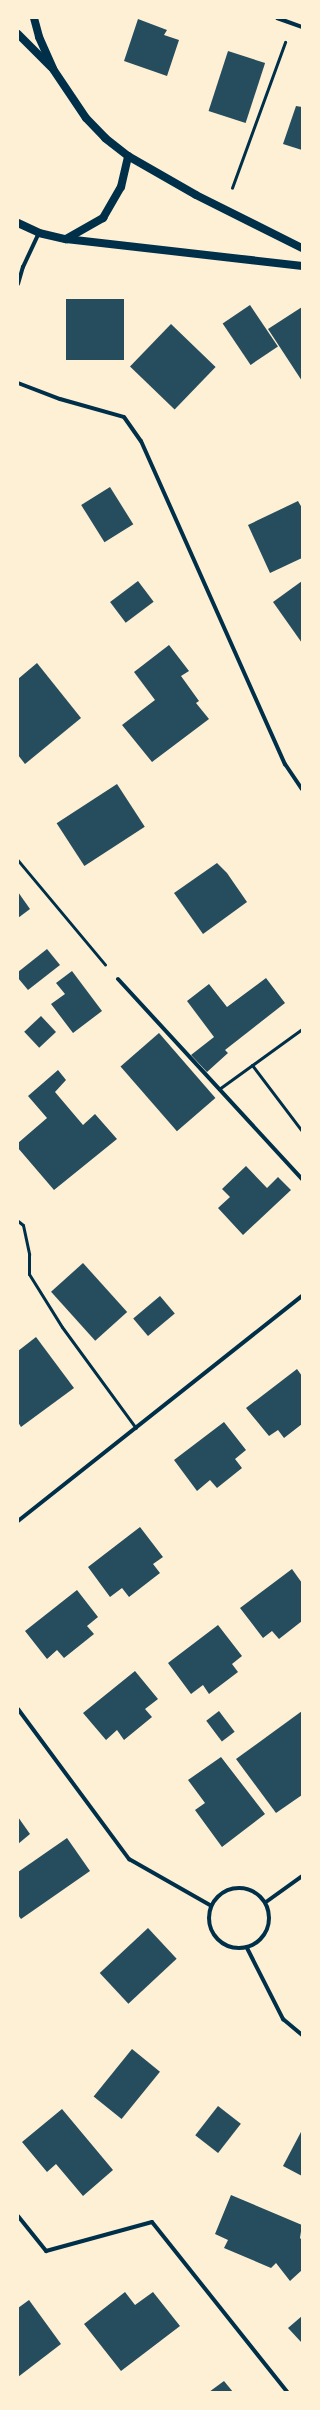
<!DOCTYPE html>
<style>
body{margin:0}
#map{position:relative;width:320px;height:2410px;overflow:hidden;background:#fdf0d5;font-family:"Work Sans",sans-serif}
div>[style]{position:absolute}
[style*='--x']{left:calc(var(--x)*1px);top:calc(var(--y)*1px);width:calc(var(--w)*1px);rotate:calc(var(--a)*1deg)}
.building>*{inset:0;background:#264d5e;transform-origin:0 0}
.path>*{height:2.5px;margin:-1.25px;padding:0 1.25px;transform-origin:1.25px;border-radius:1.25px;background:#003049}
.service>*{height:3px;margin:-1.5px;padding:0 1.5px;transform-origin:1.5px;border-radius:1.5px;background:#003049}
.minor>*{height:4px;margin:-2px;padding:0 2px;transform-origin:2px;border-radius:2px;background:#003049}
.minor>.ring{margin:-2px;padding:0;box-sizing:content-box;background:none;border:4px solid #003049;border-radius:50%}
.secondary>*{height:8px;margin:-4px;padding:0 4px;transform-origin:4px;border-radius:4px;background:#003049}
span{translate:-50% -50%;white-space:nowrap;text-align:center;line-height:1.15;-webkit-text-stroke:3px #fdf0d5;paint-order:stroke}
.frame{position:absolute;inset:0;border:19px solid #fdf0d5;pointer-events:none}
</style>
<div id="map">
<div class="building">
<i style="clip-path:polygon(138px 19px,167px 30px,164px 35px,179px 40px,167px 76px,124px 61px)"></i>
<i style="left:228px;top:51px;width:39px;height:63px;rotate:18deg"></i>
<i style="clip-path:polygon(296px 106px,302px 107px,302px 150px,283px 144px)"></i>
<i style="left:124px;top:299px;width:61px;height:58px;rotate:90deg"></i>
<i style="left:250px;top:305px;width:50px;height:33px;rotate:56deg"></i>
<i style="clip-path:polygon(302px 307px,302px 381px,268px 329px)"></i>
<i style="left:171px;top:324px;width:62px;height:59px;rotate:44deg"></i>
<i style="left:110px;top:487px;width:44px;height:34px;rotate:58deg"></i>
<i style="clip-path:polygon(298px 501px,302px 508px,302px 558px,270px 573px,248px 525px)"></i>
<i style="left:138px;top:581px;width:26px;height:35px;rotate:53deg"></i>
<i style="clip-path:polygon(302px 581px,302px 643px,273px 602px)"></i>
<i style="clip-path:polygon(169px 645px,189px 671px,181px 676px,199px 701px,196px 703px,209px 719px,152px 762px,122px 725px,155px 700px,134px 672px)"></i>
<i style="clip-path:polygon(37px 663px,81px 718px,25px 764px,18px 755px,18px 679px)"></i>
<i style="left:117px;top:784px;width:51px;height:72px;rotate:57deg"></i>
<i style="clip-path:polygon(217px 863px,227px 873px,247px 902px,203px 934px,174px 893px)"></i>
<i style="clip-path:polygon(18px 892px,30px 909px,18px 918px)"></i>
<i style="clip-path:polygon(47px 949px,60px 965px,28px 990px,18px 978px,18px 972px)"></i>
<i style="clip-path:polygon(72px 971px,102px 1011px,73px 1033px,51px 1004px,65px 994px,56px 983px)"></i>
<i style="clip-path:polygon(266px 978px,285px 1003px,225px 1050px,228px 1053px,207px 1072px,191px 1055px,214px 1037px,187px 1001px,209px 984px,227px 1007px)"></i>
<i style="left:41px;top:1016px;width:22px;height:23px;rotate:47deg"></i>
<i style="left:159px;top:1033px;width:86px;height:51px;rotate:49deg"></i>
<i style="clip-path:polygon(58px 1070px,66px 1080px,55px 1092px,83px 1125px,95px 1114px,117px 1139px,54px 1190px,18px 1148px,18px 1143px,47px 1118px,28px 1096px)"></i>
<i style="clip-path:polygon(246px 1166px,267px 1188px,278px 1177px,291px 1190px,243px 1235px,218px 1208px,230px 1197px,222px 1189px)"></i>
<i style="left:83px;top:1263px;width:66px;height:43px;rotate:48deg"></i>
<i style="left:160px;top:1296px;width:23px;height:35px;rotate:50deg"></i>
<i style="clip-path:polygon(36px 1337px,74px 1388px,21px 1427px,18px 1422px,18px 1351px)"></i>
<i style="clip-path:polygon(297px 1369px,302px 1376px,302px 1424px,284px 1438px,278px 1430px,269px 1436px,246px 1408px)"></i>
<i style="clip-path:polygon(224px 1422px,246px 1450px,235px 1459px,242px 1468px,217px 1488px,210px 1480px,197px 1491px,174px 1460px)"></i>
<i style="clip-path:polygon(140px 1527px,163px 1557px,153px 1564px,160px 1573px,129px 1597px,122px 1588px,110px 1597px,88px 1567px)"></i>
<i style="clip-path:polygon(292px 1569px,302px 1583px,302px 1621px,279px 1639px,272px 1631px,263px 1638px,240px 1608px)"></i>
<i style="clip-path:polygon(77px 1590px,98px 1617px,87px 1626px,94px 1634px,64px 1658px,57px 1650px,47px 1659px,25px 1631px)"></i>
<i style="clip-path:polygon(218px 1625px,242px 1656px,232px 1664px,238px 1672px,209px 1694px,203px 1685px,191px 1694px,168px 1663px)"></i>
<i style="clip-path:polygon(135px 1671px,158px 1699px,145px 1709px,152px 1717px,124px 1740px,117px 1730px,106px 1740px,83px 1713px)"></i>
<i style="left:219px;top:1711px;width:26px;height:16px;rotate:53deg"></i>
<i style="clip-path:polygon(302px 1711px,302px 1795px,276px 1813px,236px 1759px)"></i>
<i style="clip-path:polygon(221px 1757px,265px 1814px,222px 1847px,195px 1810px,205px 1803px,188px 1780px)"></i>
<i style="clip-path:polygon(18px 1817px,30px 1834px,18px 1844px)"></i>
<i style="clip-path:polygon(67px 1838px,90px 1871px,21px 1919px,18px 1915px,18px 1872px)"></i>
<i style="left:148px;top:1928px;width:42px;height:66px;rotate:47deg"></i>
<i style="left:132px;top:2049px;width:36px;height:61px;rotate:39deg"></i>
<i style="left:218px;top:2106px;width:29px;height:37px;rotate:38deg"></i>
<i style="clip-path:polygon(62px 2109px,113px 2170px,83px 2196px,56px 2164px,47px 2172px,22px 2142px)"></i>
<i style="clip-path:polygon(302px 2130px,302px 2176px,283px 2166px)"></i>
<i style="clip-path:polygon(231px 2195px,302px 2225px,300px 2238px,302px 2240px,302px 2270px,290px 2281px,276px 2263px,271px 2268px,224px 2248px,228px 2240px,215px 2234px)"></i>
<i style="clip-path:polygon(125px 2292px,135px 2305px,153px 2292px,180px 2326px,121px 2371px,84px 2324px)"></i>
<i style="clip-path:polygon(29px 2300px,61px 2344px,18px 2377px,18px 2308px)"></i>
<i style="clip-path:polygon(302px 2316px,302px 2343px,288px 2328px)"></i>
<i style="clip-path:polygon(224px 2381px,233px 2392px,209px 2392px)"></i>
</div>
<div class="path">
<i style="--x:232;--y:188;--w:155;--a:-70"></i>
<i style="--x:18;--y:860;--w:136;--a:50.1"></i>
</div>
<div class="service">
<i style="--x:252;--y:1065;--w:83;--a:52.9"></i>
<i style="--x:219;--y:1089;--w:102;--a:-35.9"></i>
<i style="--x:18;--y:1221;--w:6;--a:39"></i>
<i style="--x:23;--y:1225;--w:30;--a:78"></i>
<i style="--x:29;--y:1254;--w:20;--a:90"></i>
<i style="--x:29;--y:1274;--w:62;--a:58.1"></i>
<i style="--x:62;--y:1327;--w:125;--a:53.8"></i>
</div>
<div class="minor">
<i style="--x:277;--y:18;--w:27;--a:20"></i>
<i style="--x:18;--y:284;--w:18;--a:-74"></i>
<i style="--x:23;--y:267;--w:38;--a:-65"></i>
<i style="--x:18;--y:383;--w:45;--a:20.9"></i>
<i style="--x:60;--y:399;--w:66;--a:15.7"></i>
<i style="--x:124;--y:417;--w:29;--a:55"></i>
<i style="--x:141;--y:441;--w:354;--a:66"></i>
<i style="--x:285;--y:764;--w:30;--a:56"></i>
<i style="--x:118;--y:979;--w:272;--a:47.4"></i>
<i style="--x:18;--y:1521;--w:362;--a:-38.4"></i>
<i style="--x:18;--y:1709;--w:187;--a:53.5"></i>
<i style="--x:129;--y:1859;--w:93;--a:29.6"></i>
<i class="ring" style="left:209px;top:1888px;width:56px;height:56px"></i>
<i style="--x:266;--y:1902;--w:44;--a:-35.8"></i>
<i style="--x:247;--y:1948;--w:80;--a:63.1"></i>
<i style="--x:283;--y:2019;--w:25;--a:40"></i>
<i style="--x:18;--y:2216;--w:45;--a:51.3"></i>
<i style="--x:46;--y:2251;--w:110;--a:-15.3"></i>
<i style="--x:152;--y:2222;--w:217;--a:51.5"></i>
</div>
<div class="secondary">
<i style="--x:34;--y:18;--w:20;--a:75"></i>
<i style="--x:39;--y:37;--w:35;--a:66"></i>
<i style="--x:53;--y:69;--w:59;--a:56"></i>
<i style="--x:86;--y:118;--w:28;--a:46"></i>
<i style="--x:105;--y:138;--w:29;--a:38"></i>
<i style="--x:128;--y:156;--w:78;--a:29.8"></i>
<i style="--x:196;--y:195;--w:119;--a:26.6"></i>
<i style="--x:18;--y:34;--w:47;--a:45"></i>
<i style="--x:18;--y:223;--w:23;--a:25"></i>
<i style="--x:39;--y:233;--w:28;--a:13"></i>
<i style="--x:66;--y:239;--w:238;--a:6.5"></i>
<i style="--x:66;--y:239;--w:43;--a:-29.6"></i>
<i style="--x:103;--y:218;--w:36;--a:-60"></i>
<i style="--x:121;--y:187;--w:32;--a:-77"></i>
</div>
<div class="frame"></div>
</div>
